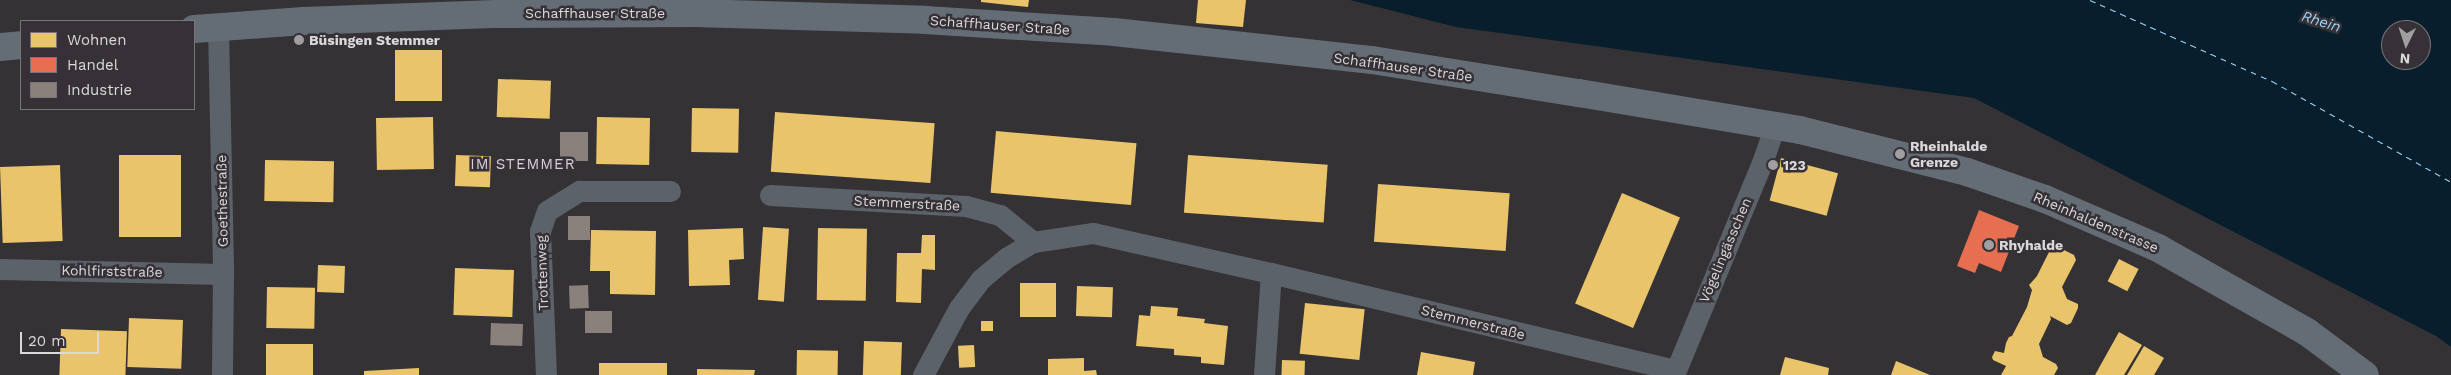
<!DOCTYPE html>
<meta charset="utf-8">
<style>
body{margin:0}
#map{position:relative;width:2451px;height:375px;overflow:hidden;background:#353235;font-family:"Work Sans",sans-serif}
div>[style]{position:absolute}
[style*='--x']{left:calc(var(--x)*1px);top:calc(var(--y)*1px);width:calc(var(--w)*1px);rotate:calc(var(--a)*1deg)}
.water>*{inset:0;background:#091e2c}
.homes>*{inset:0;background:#e9c46a;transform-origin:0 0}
.shops>*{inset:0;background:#e76f51}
.industry>*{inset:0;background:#8a817c;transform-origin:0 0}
.ferry>*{height:1px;margin-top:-0.5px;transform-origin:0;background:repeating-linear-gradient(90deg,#9bd4fb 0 6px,transparent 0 11px)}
.street>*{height:21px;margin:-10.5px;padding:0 10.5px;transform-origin:10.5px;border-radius:10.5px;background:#5b626a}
.secondary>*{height:28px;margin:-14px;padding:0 14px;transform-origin:14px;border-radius:14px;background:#646d76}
.dots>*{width:14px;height:14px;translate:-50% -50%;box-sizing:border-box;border:2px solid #363136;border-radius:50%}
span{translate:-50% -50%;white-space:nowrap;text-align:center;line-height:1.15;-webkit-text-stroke:5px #363136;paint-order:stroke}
.street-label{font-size:14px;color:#dbd8db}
.poi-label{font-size:14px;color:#dbd8db;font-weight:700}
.left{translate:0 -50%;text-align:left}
.water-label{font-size:15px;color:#9bd4fb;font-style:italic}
.neighbourhood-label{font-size:15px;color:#d7d1d7;letter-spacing:1px}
.legend{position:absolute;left:20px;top:20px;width:175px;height:90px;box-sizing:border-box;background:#363136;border:1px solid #787478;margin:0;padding:6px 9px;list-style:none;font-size:15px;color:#dbd8db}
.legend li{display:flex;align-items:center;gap:10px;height:25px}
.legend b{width:25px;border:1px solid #787478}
.north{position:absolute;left:2381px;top:20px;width:50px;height:50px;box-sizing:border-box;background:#363136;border:1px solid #787478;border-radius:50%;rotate:184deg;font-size:14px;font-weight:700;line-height:20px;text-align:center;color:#dbd8db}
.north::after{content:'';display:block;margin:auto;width:18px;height:22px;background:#a19ea1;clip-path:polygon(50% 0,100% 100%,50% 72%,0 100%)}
.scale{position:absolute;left:20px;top:332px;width:79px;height:22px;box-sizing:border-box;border:2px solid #dbd8db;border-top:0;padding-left:6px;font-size:15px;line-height:18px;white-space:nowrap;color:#dbd8db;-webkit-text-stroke:4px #363136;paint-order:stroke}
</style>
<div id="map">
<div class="water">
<i style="clip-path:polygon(evenodd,1350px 0,2451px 0,2451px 347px,2436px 336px,1974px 98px,1456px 27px,1350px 0,2391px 30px,2421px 30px,2421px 60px,2391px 60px,2391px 30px)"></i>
</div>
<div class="homes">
<i style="clip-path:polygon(981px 0,1029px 0,1028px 7px,981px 2px)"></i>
<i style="clip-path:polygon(1198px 0,1246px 0,1243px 27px,1196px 23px)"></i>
<i style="left:395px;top:50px;width:47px;height:51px"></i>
<i style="left:498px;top:79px;width:53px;height:38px;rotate:2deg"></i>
<i style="left:692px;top:108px;width:47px;height:44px;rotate:1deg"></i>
<i style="left:775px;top:112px;width:160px;height:60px;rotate:4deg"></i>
<i style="left:433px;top:117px;width:52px;height:57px;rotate:89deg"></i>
<i style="left:597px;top:117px;width:53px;height:47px;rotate:1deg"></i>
<i style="left:996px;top:131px;width:141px;height:62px;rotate:5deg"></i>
<i style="left:181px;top:155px;width:82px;height:62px;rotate:90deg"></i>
<i style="left:456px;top:155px;width:35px;height:31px;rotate:2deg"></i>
<i style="left:1188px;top:155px;width:140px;height:58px;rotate:4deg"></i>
<i style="left:1781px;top:158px;width:59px;height:44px;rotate:15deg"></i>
<i style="left:265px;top:160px;width:69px;height:41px;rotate:1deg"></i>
<i style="left:60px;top:165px;width:76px;height:60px;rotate:88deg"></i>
<i style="left:1378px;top:184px;width:132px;height:58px;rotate:4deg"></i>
<i style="left:1622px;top:193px;width:63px;height:120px;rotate:23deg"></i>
<i style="left:763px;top:227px;width:26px;height:73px;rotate:4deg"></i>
<i style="clip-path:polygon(743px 228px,744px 259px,729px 260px,730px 285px,689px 286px,688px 230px)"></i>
<i style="left:818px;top:228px;width:49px;height:72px;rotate:1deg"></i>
<i style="clip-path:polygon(591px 230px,656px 231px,655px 295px,610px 294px,610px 271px,590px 271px)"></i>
<i style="clip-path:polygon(922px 235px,935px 235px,935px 270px,922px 269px,921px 303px,896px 302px,897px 253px,921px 253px)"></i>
<i style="clip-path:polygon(2056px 246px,2074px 255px,2076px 260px,2062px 287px,2067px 299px,2078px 304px,2078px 308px,2071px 323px,2067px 325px,2050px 316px,2051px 319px,2039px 344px,2043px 357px,2056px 364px,2058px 368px,2054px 375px,2001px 375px,2006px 366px,1993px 360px,1992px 357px,1995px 351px,2004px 353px,2006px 343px,2009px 337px,2012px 336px,2027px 307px,2032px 290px,2029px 285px,2037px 276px,2051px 248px)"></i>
<i style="left:2119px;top:259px;width:22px;height:25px;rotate:27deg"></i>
<i style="left:318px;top:265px;width:27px;height:27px;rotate:2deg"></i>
<i style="left:455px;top:268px;width:59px;height:47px;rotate:2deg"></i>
<i style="left:1020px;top:283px;width:36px;height:34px"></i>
<i style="left:1077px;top:286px;width:36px;height:30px;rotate:2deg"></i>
<i style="left:267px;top:287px;width:48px;height:41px;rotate:1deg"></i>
<i style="left:1305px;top:303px;width:60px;height:51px;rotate:6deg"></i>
<i style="clip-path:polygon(1151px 306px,1178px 308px,1177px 316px,1205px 319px,1204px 323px,1228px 326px,1224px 365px,1201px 363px,1201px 357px,1174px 355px,1174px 349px,1136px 346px,1139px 315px,1150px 316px)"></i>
<i style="left:129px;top:318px;width:54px;height:49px;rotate:2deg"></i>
<i style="left:981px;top:321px;width:12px;height:10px"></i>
<i style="left:61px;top:329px;width:66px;height:46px;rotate:2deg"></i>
<i style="clip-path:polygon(2119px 332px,2142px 345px,2124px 375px,2095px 375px)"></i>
<i style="left:864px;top:341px;width:38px;height:34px;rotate:2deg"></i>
<i style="left:266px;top:344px;width:47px;height:31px"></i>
<i style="left:974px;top:345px;width:22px;height:16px;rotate:87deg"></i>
<i style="clip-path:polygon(2144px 346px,2164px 358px,2154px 375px,2127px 375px)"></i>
<i style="left:797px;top:350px;width:41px;height:25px;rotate:1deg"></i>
<i style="clip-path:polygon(1421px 352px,1475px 362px,1473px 375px,1417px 375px)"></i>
<i style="clip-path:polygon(1785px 357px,1829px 368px,1828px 375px,1780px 375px)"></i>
<i style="clip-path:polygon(1084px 358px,1084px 371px,1096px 370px,1097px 375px,1048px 375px,1048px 359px)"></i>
<i style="left:1282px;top:360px;width:23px;height:15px;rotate:2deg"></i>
<i style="clip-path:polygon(1896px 361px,1930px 375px,1891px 375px)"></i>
<i style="left:599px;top:363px;width:68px;height:12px"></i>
<i style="clip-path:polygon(419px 368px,419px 375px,364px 375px,364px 371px)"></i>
<i style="clip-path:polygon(697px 369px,755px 370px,754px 375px,697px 375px)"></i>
</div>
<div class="shops">
<i style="clip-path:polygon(1979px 210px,2019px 226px,2001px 272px,1979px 263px,1975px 273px,1957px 266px)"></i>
</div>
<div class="industry">
<i style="left:560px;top:132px;width:28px;height:29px"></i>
<i style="left:568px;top:216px;width:22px;height:24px"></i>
<i style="left:588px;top:285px;width:23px;height:19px;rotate:88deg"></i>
<i style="left:585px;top:311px;width:27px;height:22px"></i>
<i style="left:491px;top:323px;width:32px;height:22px;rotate:2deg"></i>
</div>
<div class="ferry">
<i style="--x:2090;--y:0;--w:199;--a:24"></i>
<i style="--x:2272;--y:81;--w:206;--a:29.4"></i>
</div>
<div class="street">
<i style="--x:218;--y:27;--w:247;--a:88.8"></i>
<i style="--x:223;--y:274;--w:101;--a:90.6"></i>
<i style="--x:770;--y:195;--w:196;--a:3.2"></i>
<i style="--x:966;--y:206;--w:35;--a:15"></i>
<i style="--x:1000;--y:215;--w:43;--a:39.3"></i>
<i style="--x:0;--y:269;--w:223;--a:1.3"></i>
<i style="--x:546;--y:375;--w:144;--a:-92.4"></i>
<i style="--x:540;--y:231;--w:21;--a:-71"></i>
<i style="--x:547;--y:211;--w:38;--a:-32"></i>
<i style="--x:579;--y:191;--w:91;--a:0"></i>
<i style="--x:923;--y:375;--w:76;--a:-61.8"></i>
<i style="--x:959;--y:308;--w:36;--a:-53"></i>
<i style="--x:981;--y:279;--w:33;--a:-40"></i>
<i style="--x:1006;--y:258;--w:31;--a:-31"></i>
<i style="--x:1033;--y:242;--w:61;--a:-8.5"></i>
<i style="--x:1093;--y:233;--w:182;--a:12.7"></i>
<i style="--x:1271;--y:273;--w:415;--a:13.5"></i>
<i style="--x:1264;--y:375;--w:102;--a:-86.1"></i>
<i style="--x:1674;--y:375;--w:230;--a:-67.5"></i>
<i style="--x:1762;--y:163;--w:40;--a:-71.1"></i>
</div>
<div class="secondary">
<i style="--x:194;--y:29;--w:110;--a:-4.2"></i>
<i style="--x:304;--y:21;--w:195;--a:-2.1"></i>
<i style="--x:499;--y:14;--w:195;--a:-0.3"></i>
<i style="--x:694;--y:13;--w:231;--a:1.7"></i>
<i style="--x:925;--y:20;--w:189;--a:3.6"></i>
<i style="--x:1114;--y:32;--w:260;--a:6.2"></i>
<i style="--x:1372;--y:60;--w:210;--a:9.1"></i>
<i style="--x:1579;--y:93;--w:224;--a:9.5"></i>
<i style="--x:1800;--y:130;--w:172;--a:14.1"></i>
<i style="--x:1967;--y:172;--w:83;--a:19.1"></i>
<i style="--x:2045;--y:199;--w:123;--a:23.4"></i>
<i style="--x:2158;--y:248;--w:171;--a:29.4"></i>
<i style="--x:2307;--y:332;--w:72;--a:36.6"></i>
<i style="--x:0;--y:47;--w:21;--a:-5"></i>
</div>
<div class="dots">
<i style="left:299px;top:40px;background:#a19ea1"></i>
<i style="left:1900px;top:154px;background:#a19ea1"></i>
<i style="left:1773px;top:165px;background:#a19ea1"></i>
<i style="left:1989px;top:245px;background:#a19ea1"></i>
</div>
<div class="street-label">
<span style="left:595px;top:13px">Schaffhauser Straße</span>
<span style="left:1000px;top:25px;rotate:4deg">Schaffhauser Straße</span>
<span style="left:1403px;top:67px;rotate:8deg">Schaffhauser Straße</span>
<span style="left:222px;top:201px;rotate:-91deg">Goethestraße</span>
<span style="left:907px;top:203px;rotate:3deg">Stemmerstraße</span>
<span style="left:2096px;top:222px;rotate:23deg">Rheinhaldenstrasse</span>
<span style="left:1725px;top:250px;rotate:-67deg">Vögelingässchen</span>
<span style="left:112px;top:271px;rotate:1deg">Kohlfirststraße</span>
<span style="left:542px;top:273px;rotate:-92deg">Trottenweg</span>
<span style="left:1473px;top:322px;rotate:14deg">Stemmerstraße</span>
</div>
<div class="poi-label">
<span class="left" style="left:309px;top:40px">Büsingen Stemmer</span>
<span class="left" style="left:1910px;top:154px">Rheinhalde<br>Grenze</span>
<span class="left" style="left:1783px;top:165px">123</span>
<span class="left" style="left:1999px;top:245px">Rhyhalde</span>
</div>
<div class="water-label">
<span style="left:2321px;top:22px;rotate:17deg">Rhein</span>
</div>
<div class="neighbourhood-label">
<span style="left:523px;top:165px">IM STEMMER</span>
</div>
<ul class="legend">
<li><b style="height:14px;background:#e9c46a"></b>Wohnen</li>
<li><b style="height:14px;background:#e76f51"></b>Handel</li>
<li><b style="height:14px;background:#8a817c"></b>Industrie</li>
</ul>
<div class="north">N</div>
<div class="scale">20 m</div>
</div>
